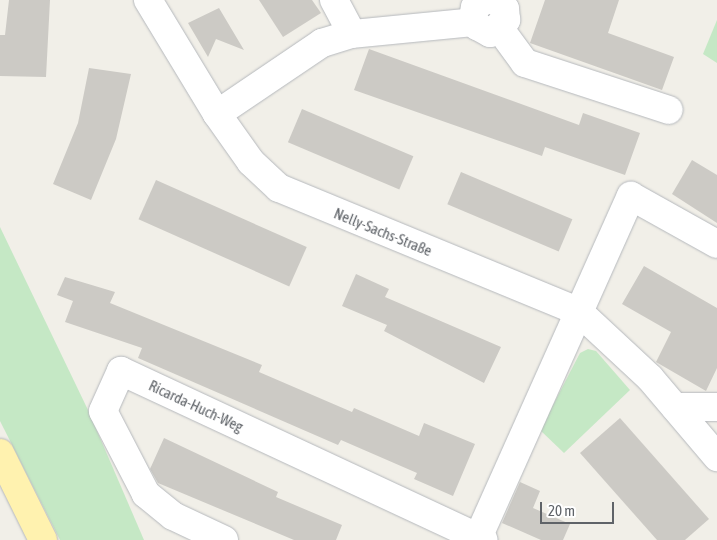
<!DOCTYPE html>
<meta charset="utf-8">
<style>
body{margin:0}
#map{position:relative;width:717px;height:540px;overflow:hidden;background:#f1efe8;font-family:"Asap Condensed",sans-serif}
div>[style]{position:absolute}
[style*='--x']{left:calc(var(--x)*1px);top:calc(var(--y)*1px);width:calc(var(--w)*1px);rotate:calc(var(--a)*1deg)}
.green>*{inset:0;background:#c5e8c5}
.building>*{inset:0;background:#cccac5;transform-origin:0 0}
.roads{filter:drop-shadow(0 0 1px #b5b8bc) drop-shadow(0 0 1px #b5b8bc)}
.minor>*{height:28px;margin:-14px;padding:0 14px;transform-origin:14px;border-radius:14px;background:#fff}
.major>*{height:28px;margin:-14px;padding:0 14px;transform-origin:14px;border-radius:14px;background:#fff2af}
span{translate:-50% -50%;white-space:nowrap;text-align:center;line-height:1.15;-webkit-text-stroke:4px #fff;paint-order:stroke}
.street-label{font-size:15px;color:#5f6368}
.scale{position:absolute;left:540px;top:502px;width:74px;height:22px;box-sizing:border-box;border:2px solid #5f6368;border-top:0;padding-left:6px;font-size:15px;line-height:18px;white-space:nowrap;color:#5f6368;-webkit-text-stroke:4px #fff;paint-order:stroke}
</style>
<div id="map">
<div class="green">
<i style="clip-path:polygon(717px 20px,717px 63px,703px 54px)"></i>
<i style="clip-path:polygon(0 227px,88px 410px,144px 540px,60px 540px,0 421px)"></i>
<i style="clip-path:polygon(588px 349px,596px 351px,630px 390px,564px 453px,540px 430px,580px 353px)"></i>
</div>
<div class="building">
<i style="clip-path:polygon(9px 0,50px 0,46px 77px,0 76px,0 35px,5px 35px)"></i>
<i style="clip-path:polygon(259px 0,312px 0,321px 13px,283px 37px)"></i>
<i style="clip-path:polygon(545px 0,619px 0,608px 33px,674px 57px,662px 90px,530px 43px)"></i>
<i style="clip-path:polygon(219px 8px,244px 50px,216px 39px,208px 57px,188px 23px)"></i>
<i style="clip-path:polygon(369px 49px,579px 125px,583px 113px,640px 133px,625px 175px,545px 147px,542px 156px,354px 90px)"></i>
<i style="clip-path:polygon(89px 68px,131px 74px,116px 139px,91px 200px,53px 184px,78px 123px)"></i>
<i style="left:302px;top:109px;width:121px;height:36px;rotate:23deg"></i>
<i style="clip-path:polygon(692px 160px,717px 175px,717px 223px,672px 194px)"></i>
<i style="left:461px;top:172px;width:121px;height:35px;rotate:23deg"></i>
<i style="left:156px;top:180px;width:165px;height:43px;rotate:24deg"></i>
<i style="clip-path:polygon(644px 266px,717px 308px,717px 368px,706px 391px,656px 362px,671px 332px,622px 304px)"></i>
<i style="clip-path:polygon(356px 274px,389px 289px,385px 297px,501px 347px,484px 383px,384px 331px,387px 325px,342px 306px)"></i>
<i style="clip-path:polygon(65px 277px,115px 292px,110px 303px,262px 365px,259px 372px,352px 412px,354px 408px,419px 436px,424px 423px,475px 444px,453px 496px,414px 479px,417px 473px,341px 440px,338px 445px,138px 358px,142px 348px,65px 322px,73px 301px,57px 295px)"></i>
<i style="clip-path:polygon(620px 418px,709px 519px,685px 540px,657px 540px,580px 453px)"></i>
<i style="clip-path:polygon(164px 438px,278px 492px,276px 497px,342px 525px,336px 540px,294px 540px,158px 483px,150px 469px)"></i>
<i style="clip-path:polygon(520px 482px,540px 491px,533px 508px,570px 524px,563px 540px,541px 540px,502px 523px)"></i>
</div>
<div class="roads">
<div class="minor">
<i style="--x:148;--y:0;--w:133;--a:58.8"></i>
<i style="--x:217;--y:114;--w:59;--a:54.7"></i>
<i style="--x:251;--y:162;--w:38;--a:43"></i>
<i style="--x:279;--y:188;--w:323;--a:22.4"></i>
<i style="--x:578;--y:311;--w:98;--a:42.9"></i>
<i style="--x:650;--y:378;--w:104;--a:49.7"></i>
<i style="--x:334;--y:0;--w:38;--a:62"></i>
<i style="--x:485;--y:0;--w:12;--a:145"></i>
<i style="--x:475;--y:7;--w:10;--a:101"></i>
<i style="--x:473;--y:17;--w:10;--a:66"></i>
<i style="--x:477;--y:26;--w:15;--a:28"></i>
<i style="--x:490;--y:33;--w:21;--a:-39"></i>
<i style="--x:506;--y:20;--w:11;--a:-95"></i>
<i style="--x:505;--y:9;--w:13;--a:-138"></i>
<i style="--x:500;--y:29;--w:42;--a:53.7"></i>
<i style="--x:525;--y:63;--w:151;--a:18.1"></i>
<i style="--x:217;--y:114;--w:127;--a:-34.1"></i>
<i style="--x:322;--y:43;--w:31;--a:-17"></i>
<i style="--x:352;--y:34;--w:123;--a:-5.6"></i>
<i style="--x:675;--y:407;--w:42;--a:0"></i>
<i style="--x:224;--y:540;--w:56;--a:-154.8"></i>
<i style="--x:173;--y:516;--w:35;--a:-141"></i>
<i style="--x:146;--y:494;--w:93;--a:-117.4"></i>
<i style="--x:103;--y:411;--w:44;--a:-65.8"></i>
<i style="--x:121;--y:371;--w:400;--a:25"></i>
<i style="--x:477;--y:540;--w:377;--a:-65.9"></i>
<i style="--x:631;--y:196;--w:98;--a:29.2"></i>
</div>
<div class="major">
<i style="--x:0;--y:453;--w:97;--a:63.7"></i>
</div>
</div>
<div class="street-label">
<span style="left:383px;top:232px;rotate:22deg">Nelly-Sachs-Straße</span>
<span style="left:196px;top:406px;rotate:25deg">Ricarda-Huch-Weg</span>
</div>
<div class="scale">20 m</div>
</div>
